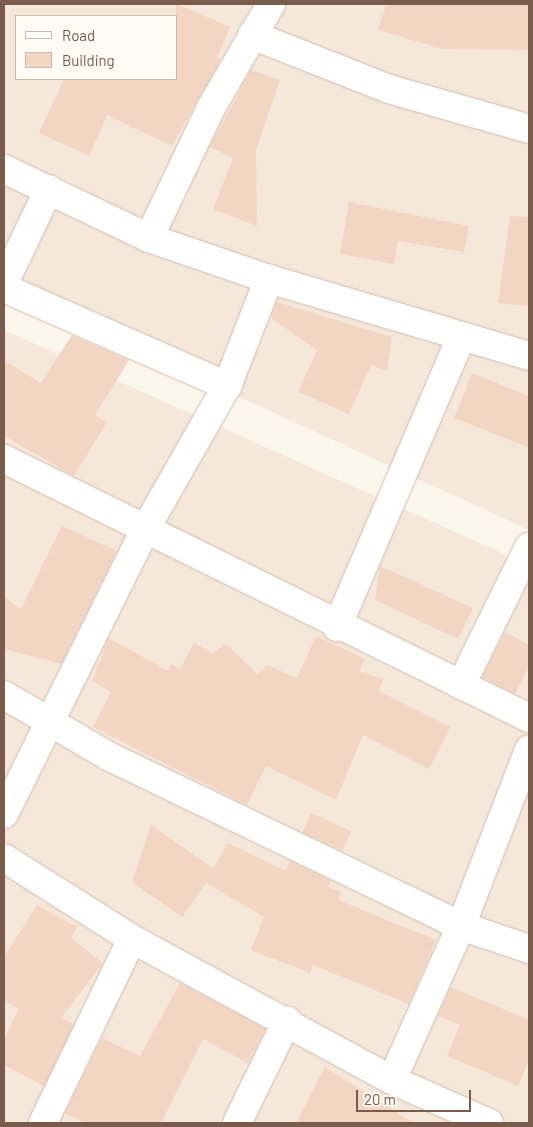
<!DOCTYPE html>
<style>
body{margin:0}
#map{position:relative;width:533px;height:1127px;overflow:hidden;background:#fdf6ec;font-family:Barlow,sans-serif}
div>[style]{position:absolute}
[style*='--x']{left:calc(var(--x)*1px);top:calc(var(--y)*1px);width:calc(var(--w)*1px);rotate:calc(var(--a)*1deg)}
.residential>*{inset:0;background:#f5e8da}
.building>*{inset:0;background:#f3d5c3;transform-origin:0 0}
.roads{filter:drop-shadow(0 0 1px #d1beb0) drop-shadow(0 0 1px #d1beb0)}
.street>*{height:28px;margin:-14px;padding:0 14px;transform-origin:14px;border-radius:14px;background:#fff}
span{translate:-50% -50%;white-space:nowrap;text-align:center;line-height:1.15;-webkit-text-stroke:4px #fffaf3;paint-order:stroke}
.frame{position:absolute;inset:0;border:5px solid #7a5c4d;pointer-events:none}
.legend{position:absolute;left:15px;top:15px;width:162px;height:65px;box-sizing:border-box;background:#fffaf3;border:1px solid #cabbb1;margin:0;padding:6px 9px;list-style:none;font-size:15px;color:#7a5c4d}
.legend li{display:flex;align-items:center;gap:10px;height:25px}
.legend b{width:25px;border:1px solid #cabbb1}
.scale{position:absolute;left:356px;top:1090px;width:115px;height:22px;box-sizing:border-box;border:2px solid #7a5c4d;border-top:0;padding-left:6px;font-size:15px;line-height:18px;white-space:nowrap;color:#7a5c4d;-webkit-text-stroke:4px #fffaf3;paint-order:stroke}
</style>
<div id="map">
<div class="residential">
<i style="clip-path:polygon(evenodd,4px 4px,529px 4px,529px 530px,200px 379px,4px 296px,4px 4px,16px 16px,176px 16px,176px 79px,16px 79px,16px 16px)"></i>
<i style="clip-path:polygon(4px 330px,529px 565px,529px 1123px,4px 1123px)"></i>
</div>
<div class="building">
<i style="clip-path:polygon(176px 4px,230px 27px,217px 58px,221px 59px,172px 146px,107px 115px,89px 156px,39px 133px,64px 79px,176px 79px)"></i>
<i style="clip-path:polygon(386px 4px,529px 4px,529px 50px,442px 49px,378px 30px)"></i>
<i style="clip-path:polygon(251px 70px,280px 80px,256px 150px,257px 226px,213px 209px,233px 158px,210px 147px)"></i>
<i style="clip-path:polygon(349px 202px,469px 226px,464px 252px,398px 241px,394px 264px,340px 254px)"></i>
<i style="clip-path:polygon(510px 216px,529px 217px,529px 306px,498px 303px)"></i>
<i style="clip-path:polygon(277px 302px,392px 337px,387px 371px,371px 365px,349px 414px,298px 392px,317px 350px,271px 318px)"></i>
<i style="clip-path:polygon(72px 335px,129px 360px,95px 415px,107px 422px,74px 476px,4px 436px,4px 360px,41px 383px)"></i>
<i style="clip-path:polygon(472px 373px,529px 396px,529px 448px,454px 418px)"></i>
<i style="clip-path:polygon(62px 526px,117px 551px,61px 664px,4px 649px,4px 597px,21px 609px)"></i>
<i style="clip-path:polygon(380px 566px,473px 608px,458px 639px,375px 600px)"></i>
<i style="clip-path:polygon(505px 632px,529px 645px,529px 665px,515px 694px,482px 677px)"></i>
<i style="clip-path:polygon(316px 636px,365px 659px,359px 671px,383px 679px,379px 691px,450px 727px,429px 769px,363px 735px,336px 800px,266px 766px,247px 805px,93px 727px,111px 692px,92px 681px,109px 638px,168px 671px,171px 664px,180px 669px,194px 643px,212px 653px,226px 644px,257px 674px,267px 665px,297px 678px)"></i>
<i style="left:311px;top:813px;width:44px;height:21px;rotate:24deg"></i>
<i style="clip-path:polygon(151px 825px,213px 868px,228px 843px,286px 871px,290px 861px,331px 881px,328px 887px,341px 892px,338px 900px,436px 940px,409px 1004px,313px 965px,310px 973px,251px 950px,264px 917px,206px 883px,182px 917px,132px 882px)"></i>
<i style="clip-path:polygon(37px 905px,77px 927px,71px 938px,103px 963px,61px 1018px,74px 1024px,44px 1086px,4px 1065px,4px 1039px,19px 1009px,4px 1000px,4px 957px)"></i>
<i style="clip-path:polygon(180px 983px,266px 1029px,248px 1063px,203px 1039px,161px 1123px,86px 1123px,65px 1113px,102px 1038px,140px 1056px)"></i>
<i style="clip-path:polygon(451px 987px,529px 1020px,529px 1060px,518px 1086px,447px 1056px,460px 1025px,438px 1016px)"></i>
<i style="clip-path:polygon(325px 1067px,414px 1123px,296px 1123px)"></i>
</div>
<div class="roads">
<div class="street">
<i style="--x:252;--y:35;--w:147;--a:21.5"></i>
<i style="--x:389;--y:89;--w:146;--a:15.9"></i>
<i style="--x:4;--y:169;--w:161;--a:25.4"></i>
<i style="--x:149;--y:238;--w:127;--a:18.9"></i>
<i style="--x:269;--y:279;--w:271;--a:16.5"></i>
<i style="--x:149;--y:238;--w:144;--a:-64.5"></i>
<i style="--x:211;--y:108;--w:120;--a:-60"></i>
<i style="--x:4;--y:283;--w:104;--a:-64.4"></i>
<i style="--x:4;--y:288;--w:244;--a:23.7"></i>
<i style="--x:4;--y:459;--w:585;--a:26.26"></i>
<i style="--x:337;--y:627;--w:314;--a:-66.8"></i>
<i style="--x:461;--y:685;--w:154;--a:-63.8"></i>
<i style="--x:4;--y:695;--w:123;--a:30.3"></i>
<i style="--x:110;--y:757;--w:390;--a:25.7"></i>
<i style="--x:461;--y:926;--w:72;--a:18.7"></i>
<i style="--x:4;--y:814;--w:322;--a:-63.6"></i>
<i style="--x:147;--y:526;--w:161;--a:-60.3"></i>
<i style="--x:227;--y:386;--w:115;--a:-68.6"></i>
<i style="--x:4;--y:858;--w:151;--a:32.3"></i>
<i style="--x:132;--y:939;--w:296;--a:28.5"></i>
<i style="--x:392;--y:1080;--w:106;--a:23.9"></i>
<i style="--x:392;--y:1080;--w:169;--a:-65.9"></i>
<i style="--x:461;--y:926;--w:189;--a:-68.9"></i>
<i style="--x:43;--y:1123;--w:204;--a:-64.2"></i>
<i style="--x:237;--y:1123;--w:114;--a:-63.9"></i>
</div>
</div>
<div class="frame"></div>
<ul class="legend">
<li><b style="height:6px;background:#fff"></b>Road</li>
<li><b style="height:14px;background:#f3d5c3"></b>Building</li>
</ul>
<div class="scale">20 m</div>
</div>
